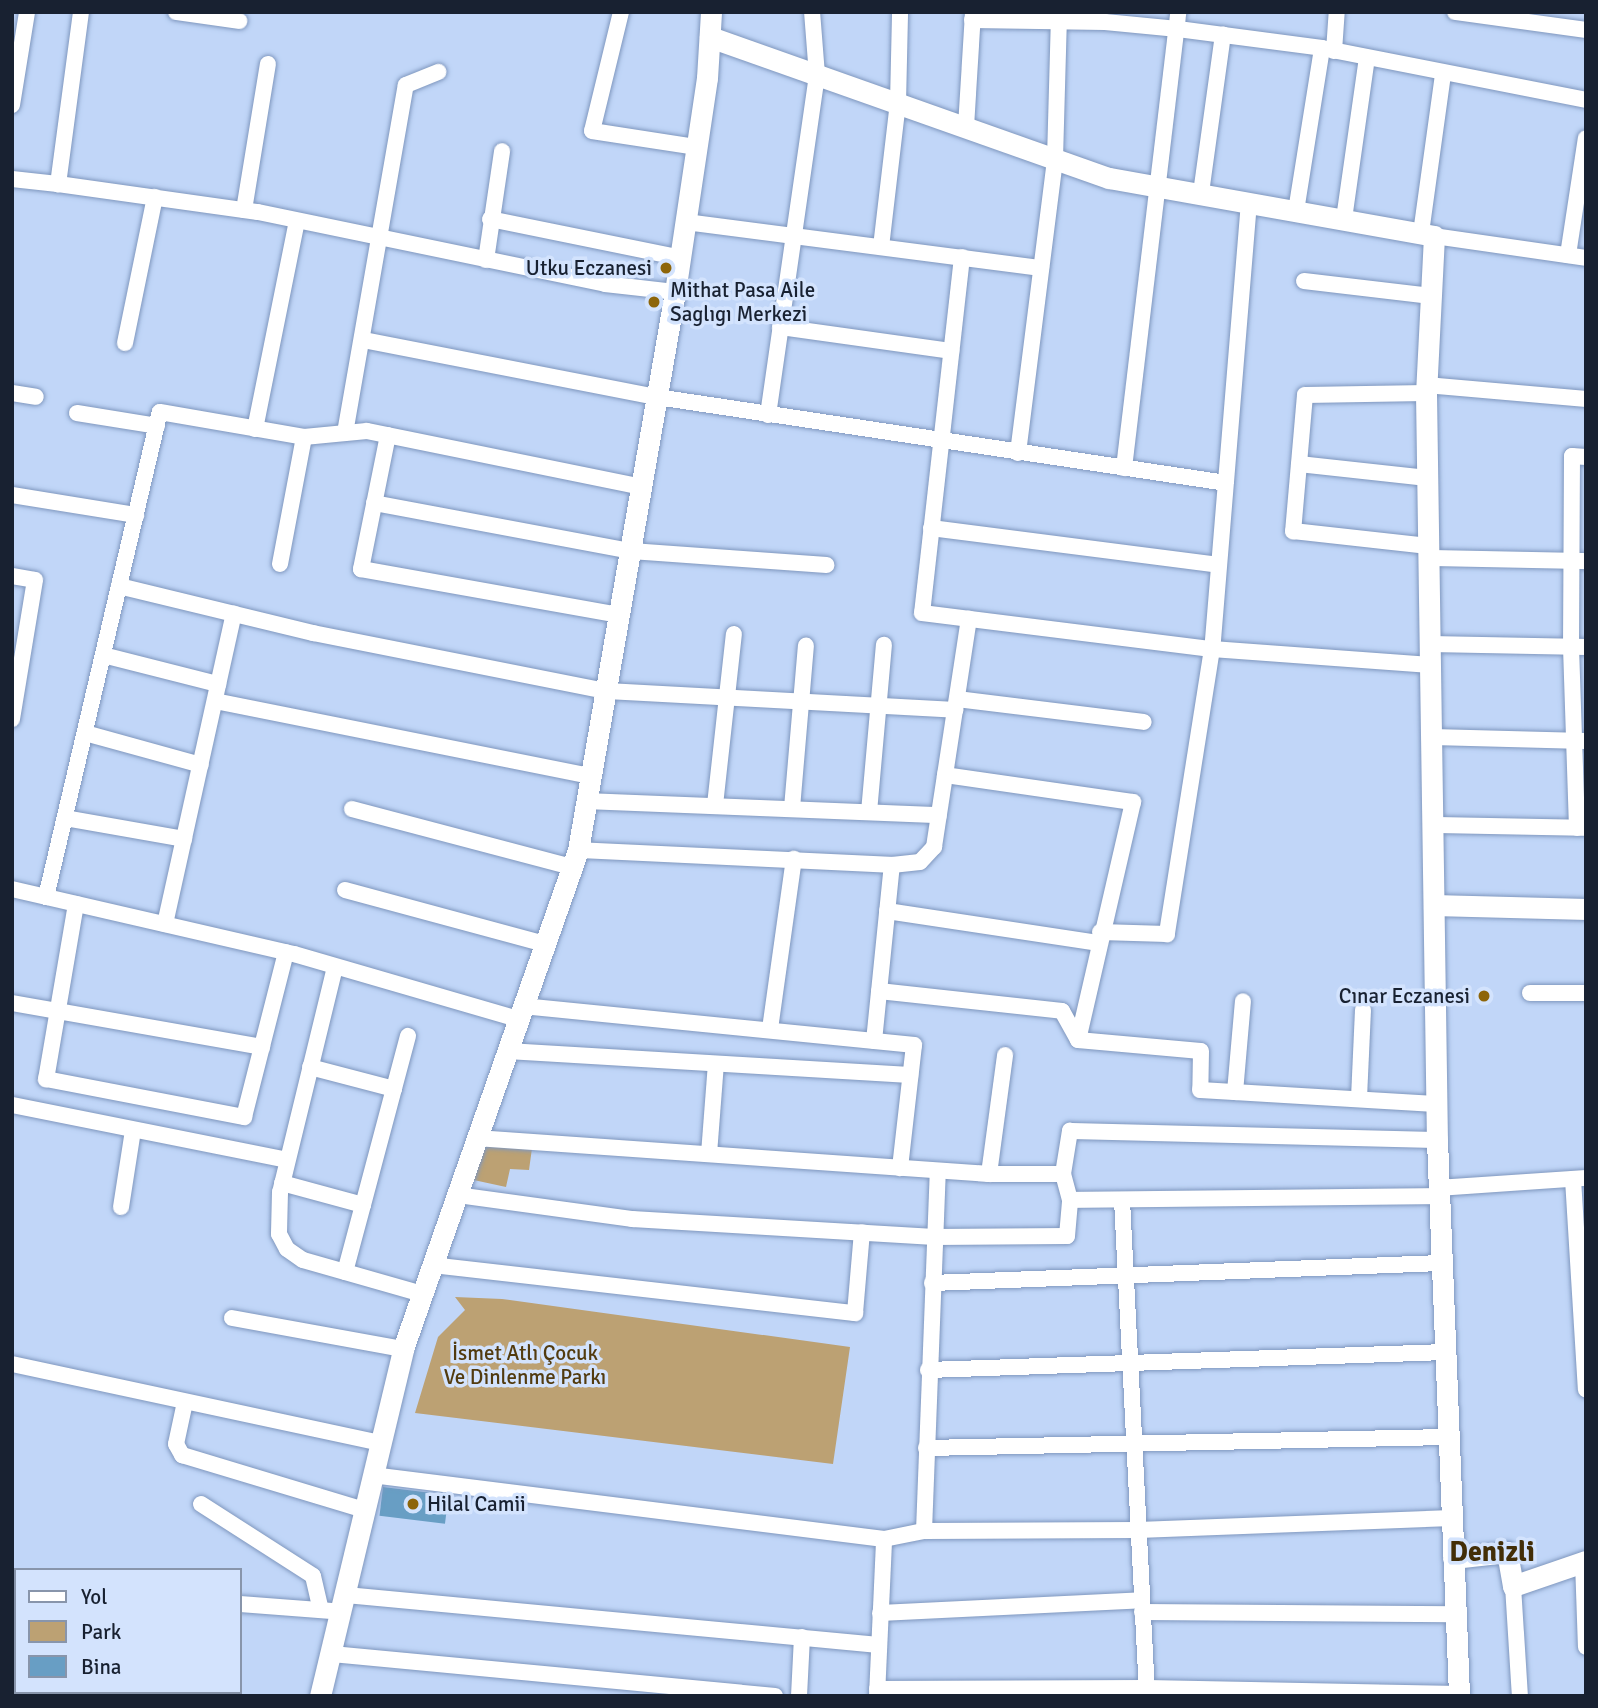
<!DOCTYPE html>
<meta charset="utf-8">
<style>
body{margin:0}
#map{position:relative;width:1598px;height:1708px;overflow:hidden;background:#c1d6f8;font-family:Signika,sans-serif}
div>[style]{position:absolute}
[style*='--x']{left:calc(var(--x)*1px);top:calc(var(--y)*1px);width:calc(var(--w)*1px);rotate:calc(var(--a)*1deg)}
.green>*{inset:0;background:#bca173}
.building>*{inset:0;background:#689ec4;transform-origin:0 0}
.roads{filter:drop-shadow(0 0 2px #7f97be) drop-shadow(0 0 2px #7f97be)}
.minor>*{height:16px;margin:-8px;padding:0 8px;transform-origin:8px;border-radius:8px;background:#fff}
.tertiary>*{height:21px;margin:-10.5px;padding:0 10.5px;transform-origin:10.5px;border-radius:10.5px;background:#fff}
.dots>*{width:19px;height:19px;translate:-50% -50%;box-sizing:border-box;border:4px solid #d3e3fd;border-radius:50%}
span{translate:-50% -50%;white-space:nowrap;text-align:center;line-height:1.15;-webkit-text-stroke:7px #d3e3fd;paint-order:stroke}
.poi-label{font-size:21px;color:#182131}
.right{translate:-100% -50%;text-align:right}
.left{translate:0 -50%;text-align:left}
.park-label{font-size:21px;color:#523b0f}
.district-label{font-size:28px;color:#422e07;font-weight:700}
.frame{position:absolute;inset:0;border:14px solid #182131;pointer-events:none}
.legend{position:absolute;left:14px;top:1568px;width:228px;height:126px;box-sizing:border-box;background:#d3e3fd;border:2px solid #8895ab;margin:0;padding:9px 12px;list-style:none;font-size:21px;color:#182131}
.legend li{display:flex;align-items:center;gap:14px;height:35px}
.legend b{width:35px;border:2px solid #8895ab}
</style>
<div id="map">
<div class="green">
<i style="clip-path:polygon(483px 1138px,533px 1141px,529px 1170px,510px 1169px,506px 1187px,469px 1179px)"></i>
<i style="clip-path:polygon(455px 1297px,502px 1299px,850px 1347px,833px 1464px,415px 1413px,438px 1337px,465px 1310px)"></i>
</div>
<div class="building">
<i style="left:383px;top:1487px;width:66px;height:29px;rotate:7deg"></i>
</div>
<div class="roads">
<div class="minor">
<i style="--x:81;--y:12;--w:174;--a:97.6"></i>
<i style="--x:58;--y:184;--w:202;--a:8"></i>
<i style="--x:258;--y:212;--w:354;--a:11.7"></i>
<i style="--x:605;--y:284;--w:70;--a:6.5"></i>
<i style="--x:176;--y:12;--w:64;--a:8.1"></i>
<i style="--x:621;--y:12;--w:122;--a:103.7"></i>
<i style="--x:592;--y:131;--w:106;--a:8.7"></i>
<i style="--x:1455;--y:12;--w:132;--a:7.8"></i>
<i style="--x:972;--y:20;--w:133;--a:0.9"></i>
<i style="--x:1105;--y:22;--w:73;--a:5.5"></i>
<i style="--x:1178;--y:29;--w:145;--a:7.5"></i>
<i style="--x:1322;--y:48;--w:269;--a:11.1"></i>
<i style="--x:1334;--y:51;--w:39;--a:-86"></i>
<i style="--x:12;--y:105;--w:94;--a:-80.8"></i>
<i style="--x:966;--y:127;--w:115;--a:-86.5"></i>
<i style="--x:12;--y:179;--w:46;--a:6.2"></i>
<i style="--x:1201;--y:193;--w:160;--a:-82.1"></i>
<i style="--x:1249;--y:202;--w:449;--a:94.7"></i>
<i style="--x:1212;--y:649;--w:219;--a:4.2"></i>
<i style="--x:244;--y:210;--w:148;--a:-80.7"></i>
<i style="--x:1296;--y:211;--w:165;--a:-80.9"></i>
<i style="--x:490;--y:219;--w:195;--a:11.5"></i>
<i style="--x:1344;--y:219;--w:163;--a:-81.9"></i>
<i style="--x:686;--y:222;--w:358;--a:7.4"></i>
<i style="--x:1421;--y:233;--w:160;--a:-82.1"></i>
<i style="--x:1434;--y:236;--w:154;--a:8.2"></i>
<i style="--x:881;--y:247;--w:145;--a:-83.3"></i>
<i style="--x:898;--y:103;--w:91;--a:-88.7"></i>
<i style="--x:1568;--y:255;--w:118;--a:-81.3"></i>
<i style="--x:962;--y:257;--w:358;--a:96.4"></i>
<i style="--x:922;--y:613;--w:292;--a:7.1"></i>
<i style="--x:1212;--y:649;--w:289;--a:99"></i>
<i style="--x:1167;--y:934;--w:67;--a:-178.3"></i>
<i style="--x:486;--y:260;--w:110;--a:-81.6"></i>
<i style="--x:1304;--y:281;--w:128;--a:6.7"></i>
<i style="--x:780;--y:327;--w:173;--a:8"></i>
<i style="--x:363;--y:340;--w:299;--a:11"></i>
<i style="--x:657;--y:397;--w:575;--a:8.59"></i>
<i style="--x:125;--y:343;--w:149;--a:-78.4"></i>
<i style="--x:1426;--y:385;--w:161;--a:5"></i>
<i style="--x:12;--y:393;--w:24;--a:9"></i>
<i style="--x:1426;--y:393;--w:121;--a:179.1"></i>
<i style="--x:1305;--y:395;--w:137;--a:95"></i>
<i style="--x:1293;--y:531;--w:136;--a:6.3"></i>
<i style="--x:77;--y:413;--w:81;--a:9.2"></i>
<i style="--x:768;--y:415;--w:344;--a:-81.8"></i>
<i style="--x:817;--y:75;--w:63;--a:-94.5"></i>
<i style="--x:255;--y:429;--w:212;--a:-78.6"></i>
<i style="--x:345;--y:433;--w:353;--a:-80.1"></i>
<i style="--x:406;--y:85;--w:35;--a:-22"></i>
<i style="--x:388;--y:435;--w:137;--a:101.4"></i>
<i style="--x:361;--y:569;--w:263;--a:10.1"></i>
<i style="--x:1018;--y:453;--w:296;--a:-82.8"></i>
<i style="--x:1055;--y:159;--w:147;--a:-88.4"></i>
<i style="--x:1299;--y:464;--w:129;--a:6.2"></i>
<i style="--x:1124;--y:468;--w:459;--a:-83.2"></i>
<i style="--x:12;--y:495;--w:126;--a:9.2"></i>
<i style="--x:374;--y:503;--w:261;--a:10.6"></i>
<i style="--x:631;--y:551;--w:196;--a:4.1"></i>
<i style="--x:931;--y:528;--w:290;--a:7.3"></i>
<i style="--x:1428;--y:558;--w:158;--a:1.1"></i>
<i style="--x:280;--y:564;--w:129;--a:-79.3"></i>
<i style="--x:12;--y:576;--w:23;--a:10"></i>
<i style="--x:35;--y:580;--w:141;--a:99.4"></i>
<i style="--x:119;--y:586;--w:200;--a:13.6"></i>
<i style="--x:313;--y:633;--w:300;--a:11.2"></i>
<i style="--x:607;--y:691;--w:349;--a:3.1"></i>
<i style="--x:1430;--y:644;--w:156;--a:1.1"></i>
<i style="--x:103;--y:655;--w:119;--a:14.2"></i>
<i style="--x:957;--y:699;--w:188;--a:7"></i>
<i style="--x:215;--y:701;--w:384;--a:11.3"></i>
<i style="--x:85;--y:733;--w:120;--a:15.4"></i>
<i style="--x:1431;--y:737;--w:155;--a:1.5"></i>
<i style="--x:945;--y:775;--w:190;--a:8.2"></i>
<i style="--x:1133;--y:802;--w:244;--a:103"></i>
<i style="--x:587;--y:801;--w:352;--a:2.3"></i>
<i style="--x:715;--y:805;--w:172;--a:-83.7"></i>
<i style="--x:792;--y:808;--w:163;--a:-85.1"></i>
<i style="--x:352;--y:809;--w:228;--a:14.8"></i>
<i style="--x:869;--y:812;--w:168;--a:-84.9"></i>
<i style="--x:65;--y:818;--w:121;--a:10"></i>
<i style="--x:1432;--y:825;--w:154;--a:1.1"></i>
<i style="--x:1577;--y:828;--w:181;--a:-91.9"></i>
<i style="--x:1571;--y:647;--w:191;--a:-89.7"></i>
<i style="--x:1572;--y:456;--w:14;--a:4"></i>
<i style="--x:578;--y:850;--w:314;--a:2.7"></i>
<i style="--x:12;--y:889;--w:289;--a:13"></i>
<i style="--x:294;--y:954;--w:233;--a:16.2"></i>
<i style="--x:345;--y:890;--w:207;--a:15.1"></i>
<i style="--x:46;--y:897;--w:498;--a:-76.8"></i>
<i style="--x:160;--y:412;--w:146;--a:9.8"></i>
<i style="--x:304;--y:437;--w:63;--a:-5.4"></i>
<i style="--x:367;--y:431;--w:281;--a:11.5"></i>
<i style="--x:76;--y:904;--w:178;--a:99.7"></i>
<i style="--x:46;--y:1079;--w:202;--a:10.9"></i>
<i style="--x:244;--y:1117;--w:170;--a:-75.7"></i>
<i style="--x:887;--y:911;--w:213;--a:8.6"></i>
<i style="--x:165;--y:924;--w:318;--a:-77.5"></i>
<i style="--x:335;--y:967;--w:232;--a:103.7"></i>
<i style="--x:280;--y:1192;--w:42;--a:91.4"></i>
<i style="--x:279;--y:1234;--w:17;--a:62"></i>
<i style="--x:287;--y:1249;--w:19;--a:35"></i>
<i style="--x:303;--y:1260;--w:124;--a:15.9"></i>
<i style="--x:879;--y:991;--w:184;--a:6.2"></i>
<i style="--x:1062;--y:1011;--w:33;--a:61"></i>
<i style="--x:1078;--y:1040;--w:123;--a:5.1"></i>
<i style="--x:1201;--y:1051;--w:39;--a:91"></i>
<i style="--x:1200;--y:1090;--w:236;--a:3.4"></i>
<i style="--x:1530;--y:993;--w:56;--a:0"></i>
<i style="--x:12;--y:1003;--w:254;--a:10"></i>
<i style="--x:523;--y:1006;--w:393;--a:5.7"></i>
<i style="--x:914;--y:1045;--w:124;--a:96.5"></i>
<i style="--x:770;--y:1029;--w:172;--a:-82"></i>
<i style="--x:874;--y:1041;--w:177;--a:-84.2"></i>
<i style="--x:892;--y:865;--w:28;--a:-6"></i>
<i style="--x:920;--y:862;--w:21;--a:-47"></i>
<i style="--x:934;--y:847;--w:231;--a:-81.3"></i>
<i style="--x:507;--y:1051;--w:404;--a:3.4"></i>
<i style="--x:310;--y:1067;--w:87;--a:14.7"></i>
<i style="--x:1235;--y:1092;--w:91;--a:-85"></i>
<i style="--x:1359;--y:1098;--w:88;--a:-87.4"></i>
<i style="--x:12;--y:1105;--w:280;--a:11.3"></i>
<i style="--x:476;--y:1138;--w:514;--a:4.01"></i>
<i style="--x:989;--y:1174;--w:74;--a:0"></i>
<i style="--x:709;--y:1154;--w:90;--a:-85.6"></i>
<i style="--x:989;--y:1174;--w:120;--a:-82.3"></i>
<i style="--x:1573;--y:1179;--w:211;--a:86.5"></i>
<i style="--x:282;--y:1183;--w:84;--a:15.2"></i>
<i style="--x:363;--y:1205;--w:175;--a:-75.1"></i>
<i style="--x:1438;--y:1188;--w:148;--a:-3.9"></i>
<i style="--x:457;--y:1195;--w:177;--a:7.8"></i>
<i style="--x:632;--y:1219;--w:303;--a:3.4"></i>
<i style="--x:934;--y:1237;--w:133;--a:-0.4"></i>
<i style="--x:1067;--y:1236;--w:36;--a:-85"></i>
<i style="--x:1070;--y:1200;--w:27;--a:-105"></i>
<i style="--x:1063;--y:1174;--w:44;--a:-80.8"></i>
<i style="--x:1070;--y:1131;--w:367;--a:1.4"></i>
<i style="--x:1070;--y:1200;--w:368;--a:-0.6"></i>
<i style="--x:1122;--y:1200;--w:497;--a:87.1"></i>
<i style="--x:121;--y:1207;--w:78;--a:-81.1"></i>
<i style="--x:432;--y:1265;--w:426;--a:6.5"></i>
<i style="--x:855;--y:1313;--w:81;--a:-85.1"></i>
<i style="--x:345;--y:1272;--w:69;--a:-75"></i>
<i style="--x:932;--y:1283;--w:509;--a:-2.25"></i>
<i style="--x:232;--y:1318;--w:174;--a:10.3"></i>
<i style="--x:12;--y:1364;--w:378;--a:12.1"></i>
<i style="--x:928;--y:1370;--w:517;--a:-1.99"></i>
<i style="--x:185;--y:1402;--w:43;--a:102.1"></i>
<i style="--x:176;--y:1444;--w:13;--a:61"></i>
<i style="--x:182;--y:1455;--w:190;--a:16.8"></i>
<i style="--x:926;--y:1448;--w:522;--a:-1.21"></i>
<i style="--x:372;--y:1475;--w:516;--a:7.13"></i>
<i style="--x:884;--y:1539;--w:41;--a:-11.3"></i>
<i style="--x:924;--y:1531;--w:214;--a:-0.3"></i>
<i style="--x:1138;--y:1530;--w:314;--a:-2.2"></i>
<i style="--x:201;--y:1504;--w:133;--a:32.7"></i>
<i style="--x:313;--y:1576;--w:35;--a:77"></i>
<i style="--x:924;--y:1531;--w:360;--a:-87.8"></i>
<i style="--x:1583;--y:1562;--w:85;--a:88"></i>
<i style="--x:12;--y:1586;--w:4;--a:14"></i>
<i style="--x:1513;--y:1586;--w:110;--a:86.4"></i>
<i style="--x:346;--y:1595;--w:535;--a:5.36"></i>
<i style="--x:240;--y:1604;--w:92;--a:4.4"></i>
<i style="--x:1142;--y:1612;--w:314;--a:0.4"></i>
<i style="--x:880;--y:1613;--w:262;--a:-2.8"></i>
<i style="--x:332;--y:1654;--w:445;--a:5.4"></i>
<i style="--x:877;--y:1689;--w:270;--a:-0.2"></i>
<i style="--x:1147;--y:1688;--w:312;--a:1.1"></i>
<i style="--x:799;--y:1696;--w:59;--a:-87.1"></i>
<i style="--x:877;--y:1696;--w:157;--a:-87.4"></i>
</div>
<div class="tertiary">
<i style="--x:710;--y:37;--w:423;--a:19.5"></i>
<i style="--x:1109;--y:178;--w:330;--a:10.1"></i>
<i style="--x:1434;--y:236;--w:157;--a:92.9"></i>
<i style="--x:1426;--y:393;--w:747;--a:89.16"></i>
<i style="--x:1437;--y:1140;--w:556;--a:87.73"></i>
<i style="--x:1434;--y:905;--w:152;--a:1.5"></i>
<i style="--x:1453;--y:1558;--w:54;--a:-6.3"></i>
<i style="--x:1507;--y:1552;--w:35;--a:80"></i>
<i style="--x:1513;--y:1586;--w:77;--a:-18.9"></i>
<i style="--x:320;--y:1696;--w:357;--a:-76.5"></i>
<i style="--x:403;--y:1349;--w:529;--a:-70.67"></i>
<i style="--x:578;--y:850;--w:566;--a:-80.14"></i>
<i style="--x:675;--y:292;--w:216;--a:-81.5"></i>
<i style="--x:707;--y:78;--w:66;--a:-86.5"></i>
</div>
</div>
<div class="dots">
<i style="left:666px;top:268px;background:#8d6509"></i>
<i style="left:654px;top:302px;background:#8d6509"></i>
<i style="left:1484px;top:996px;background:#8d6509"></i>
<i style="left:413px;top:1504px;background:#8d6509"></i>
</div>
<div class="poi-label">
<span class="right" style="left:652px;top:268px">Utku Eczanesi</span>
<span class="left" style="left:670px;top:302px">Mithat Pasa Aile<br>Saglıgı Merkezi</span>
<span class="right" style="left:1470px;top:996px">Cınar Eczanesi</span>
<span class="left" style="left:427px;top:1504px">Hilal Camii</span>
</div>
<div class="park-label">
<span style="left:525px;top:1365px">İsmet Atlı Çocuk<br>Ve Dinlenme Parkı</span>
</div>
<div class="district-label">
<span style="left:1492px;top:1552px">Denizli</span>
</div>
<div class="frame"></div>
<ul class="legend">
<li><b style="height:9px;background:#fff"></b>Yol</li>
<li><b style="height:19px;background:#bca173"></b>Park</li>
<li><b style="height:19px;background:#689ec4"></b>Bina</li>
</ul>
</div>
